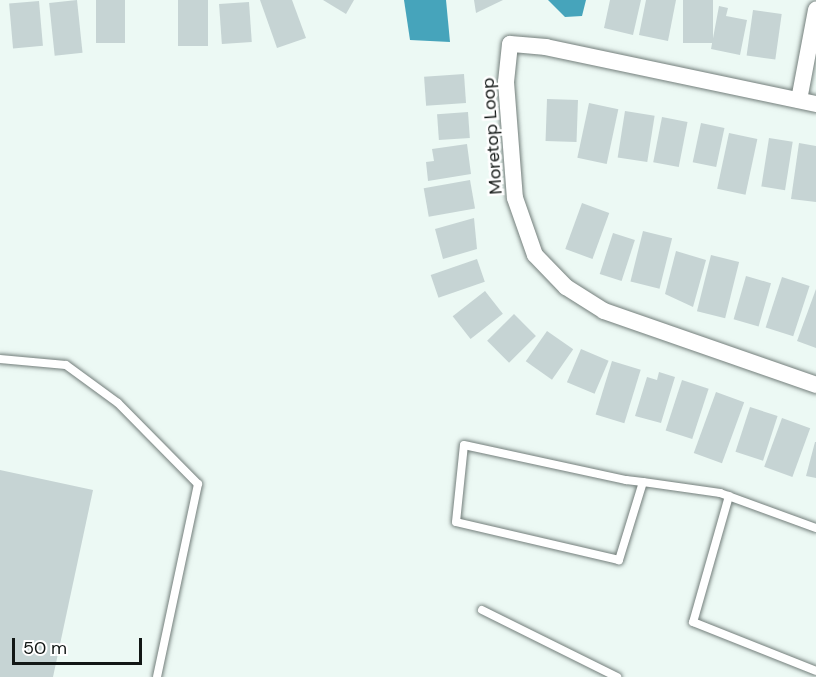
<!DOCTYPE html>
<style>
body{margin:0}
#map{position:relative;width:816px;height:677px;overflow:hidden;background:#ecf9f4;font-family:"DM Sans",sans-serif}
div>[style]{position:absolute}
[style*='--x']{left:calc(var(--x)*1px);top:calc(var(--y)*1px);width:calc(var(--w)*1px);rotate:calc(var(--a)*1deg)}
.water>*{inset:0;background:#46a4bb}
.building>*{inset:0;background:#c6d4d4;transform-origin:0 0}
.roads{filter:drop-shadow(0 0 2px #737e7b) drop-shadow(0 0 2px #737e7b)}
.lane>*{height:8px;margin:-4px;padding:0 4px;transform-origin:4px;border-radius:4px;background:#fff}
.street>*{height:16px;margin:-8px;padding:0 8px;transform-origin:8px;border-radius:8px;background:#fff}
span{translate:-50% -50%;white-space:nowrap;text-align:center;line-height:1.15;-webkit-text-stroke:5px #fff;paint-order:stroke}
.street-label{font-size:18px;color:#121715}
.scale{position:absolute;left:12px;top:638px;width:130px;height:27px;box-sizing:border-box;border:3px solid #121715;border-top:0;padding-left:8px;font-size:18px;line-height:21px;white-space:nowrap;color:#121715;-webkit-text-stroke:4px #fff;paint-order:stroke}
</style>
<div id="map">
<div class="water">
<i style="clip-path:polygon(404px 0,446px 0,450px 42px,410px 40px)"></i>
<i style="clip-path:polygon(548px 0,586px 0,582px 16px,565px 17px)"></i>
</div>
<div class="building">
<i style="left:77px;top:0;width:53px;height:28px;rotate:84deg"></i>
<i style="left:96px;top:0;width:29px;height:43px"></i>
<i style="left:178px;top:0;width:30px;height:46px"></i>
<i style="clip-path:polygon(260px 0,292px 0,306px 38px,277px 48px)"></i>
<i style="clip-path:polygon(323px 0,354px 0,346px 14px)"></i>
<i style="clip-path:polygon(474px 0,503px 0,476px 13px)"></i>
<i style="clip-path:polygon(610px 0,641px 0,633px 35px,604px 28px)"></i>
<i style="clip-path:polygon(646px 0,676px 0,668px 41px,639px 35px)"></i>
<i style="left:683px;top:0;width:30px;height:43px"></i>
<i style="left:39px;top:1px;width:45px;height:30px;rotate:85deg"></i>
<i style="left:249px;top:2px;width:40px;height:30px;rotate:86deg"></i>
<i style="clip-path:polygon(719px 6px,728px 8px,726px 16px,747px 20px,740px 55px,711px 49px)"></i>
<i style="left:753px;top:10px;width:29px;height:46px;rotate:8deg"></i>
<i style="left:464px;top:74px;width:29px;height:40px;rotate:86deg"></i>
<i style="left:547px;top:99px;width:31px;height:42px;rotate:2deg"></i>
<i style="left:589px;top:103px;width:30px;height:56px;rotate:12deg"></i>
<i style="left:625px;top:111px;width:30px;height:47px;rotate:9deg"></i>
<i style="left:468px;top:112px;width:26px;height:31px;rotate:86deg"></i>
<i style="left:662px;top:117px;width:26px;height:46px;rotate:11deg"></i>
<i style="left:701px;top:123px;width:24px;height:40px;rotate:12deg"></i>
<i style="left:729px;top:133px;width:29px;height:57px;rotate:12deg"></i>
<i style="left:769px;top:138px;width:24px;height:49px;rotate:9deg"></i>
<i style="clip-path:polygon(799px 143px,816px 146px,816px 202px,791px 199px)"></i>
<i style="clip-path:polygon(467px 144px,471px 174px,428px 181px,426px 162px,434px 161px,432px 149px)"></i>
<i style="left:470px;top:180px;width:29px;height:47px;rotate:80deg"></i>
<i style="left:582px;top:203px;width:29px;height:49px;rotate:20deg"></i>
<i style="clip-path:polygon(474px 218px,477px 249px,443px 259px,435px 229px)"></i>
<i style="left:643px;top:231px;width:30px;height:52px;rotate:14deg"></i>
<i style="left:613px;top:233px;width:23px;height:43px;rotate:18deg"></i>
<i style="clip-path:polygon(676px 251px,706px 260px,693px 307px,665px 294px)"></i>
<i style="left:711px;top:255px;width:29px;height:58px;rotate:14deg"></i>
<i style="left:477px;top:259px;width:24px;height:49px;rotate:71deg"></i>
<i style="left:746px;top:276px;width:26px;height:45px;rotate:16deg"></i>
<i style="left:782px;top:277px;width:29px;height:53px;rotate:18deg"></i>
<i style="clip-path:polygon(816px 289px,816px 348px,797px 341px)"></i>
<i style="left:485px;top:291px;width:29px;height:41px;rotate:52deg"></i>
<i style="left:514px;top:314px;width:31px;height:38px;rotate:45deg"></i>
<i style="left:547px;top:331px;width:32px;height:37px;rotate:35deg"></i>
<i style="left:581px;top:349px;width:30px;height:36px;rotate:23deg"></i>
<i style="left:612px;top:361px;width:30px;height:56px;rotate:17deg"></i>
<i style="clip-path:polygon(659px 372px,675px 377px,661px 423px,635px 416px,647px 377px,657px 380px)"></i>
<i style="left:682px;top:380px;width:28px;height:53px;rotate:18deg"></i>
<i style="left:716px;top:392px;width:30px;height:65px;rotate:20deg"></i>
<i style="left:750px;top:407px;width:29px;height:47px;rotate:18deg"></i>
<i style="left:782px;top:418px;width:30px;height:52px;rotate:20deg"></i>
<i style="clip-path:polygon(815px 442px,816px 442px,816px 478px,806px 476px)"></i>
<i style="clip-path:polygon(0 470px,93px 490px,53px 677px,0 677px)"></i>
</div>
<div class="roads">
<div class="lane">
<i style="--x:0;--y:359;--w:66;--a:5.2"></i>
<i style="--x:66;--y:365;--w:64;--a:36.2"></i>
<i style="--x:118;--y:403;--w:114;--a:45.4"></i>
<i style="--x:198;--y:484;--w:197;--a:102"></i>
<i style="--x:643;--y:482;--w:82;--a:107.1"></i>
<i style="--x:619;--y:560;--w:167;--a:-166.9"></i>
<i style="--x:456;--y:522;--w:77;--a:-84.1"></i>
<i style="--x:464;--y:445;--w:166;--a:12.2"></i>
<i style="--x:626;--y:480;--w:17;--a:7"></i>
<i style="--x:643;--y:482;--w:78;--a:8.1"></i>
<i style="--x:720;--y:493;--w:102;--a:20"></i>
<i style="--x:729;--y:496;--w:131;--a:105.9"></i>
<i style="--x:693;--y:622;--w:132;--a:21.7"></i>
<i style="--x:482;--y:610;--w:151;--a:26.4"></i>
</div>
<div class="street">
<i style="--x:799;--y:100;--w:92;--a:-79.3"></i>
<i style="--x:816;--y:104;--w:276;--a:-168.1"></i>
<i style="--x:546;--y:47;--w:36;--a:-175"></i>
<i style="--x:510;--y:44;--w:38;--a:96"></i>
<i style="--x:506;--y:82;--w:116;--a:85.6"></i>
<i style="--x:515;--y:198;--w:60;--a:70.7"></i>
<i style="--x:535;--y:255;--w:45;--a:45.9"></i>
<i style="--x:566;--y:287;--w:45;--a:32.3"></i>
<i style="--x:604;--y:311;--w:225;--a:19.2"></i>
</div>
</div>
<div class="street-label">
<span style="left:492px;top:136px;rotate:-94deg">Moretop Loop</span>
</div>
<div class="scale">50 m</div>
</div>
